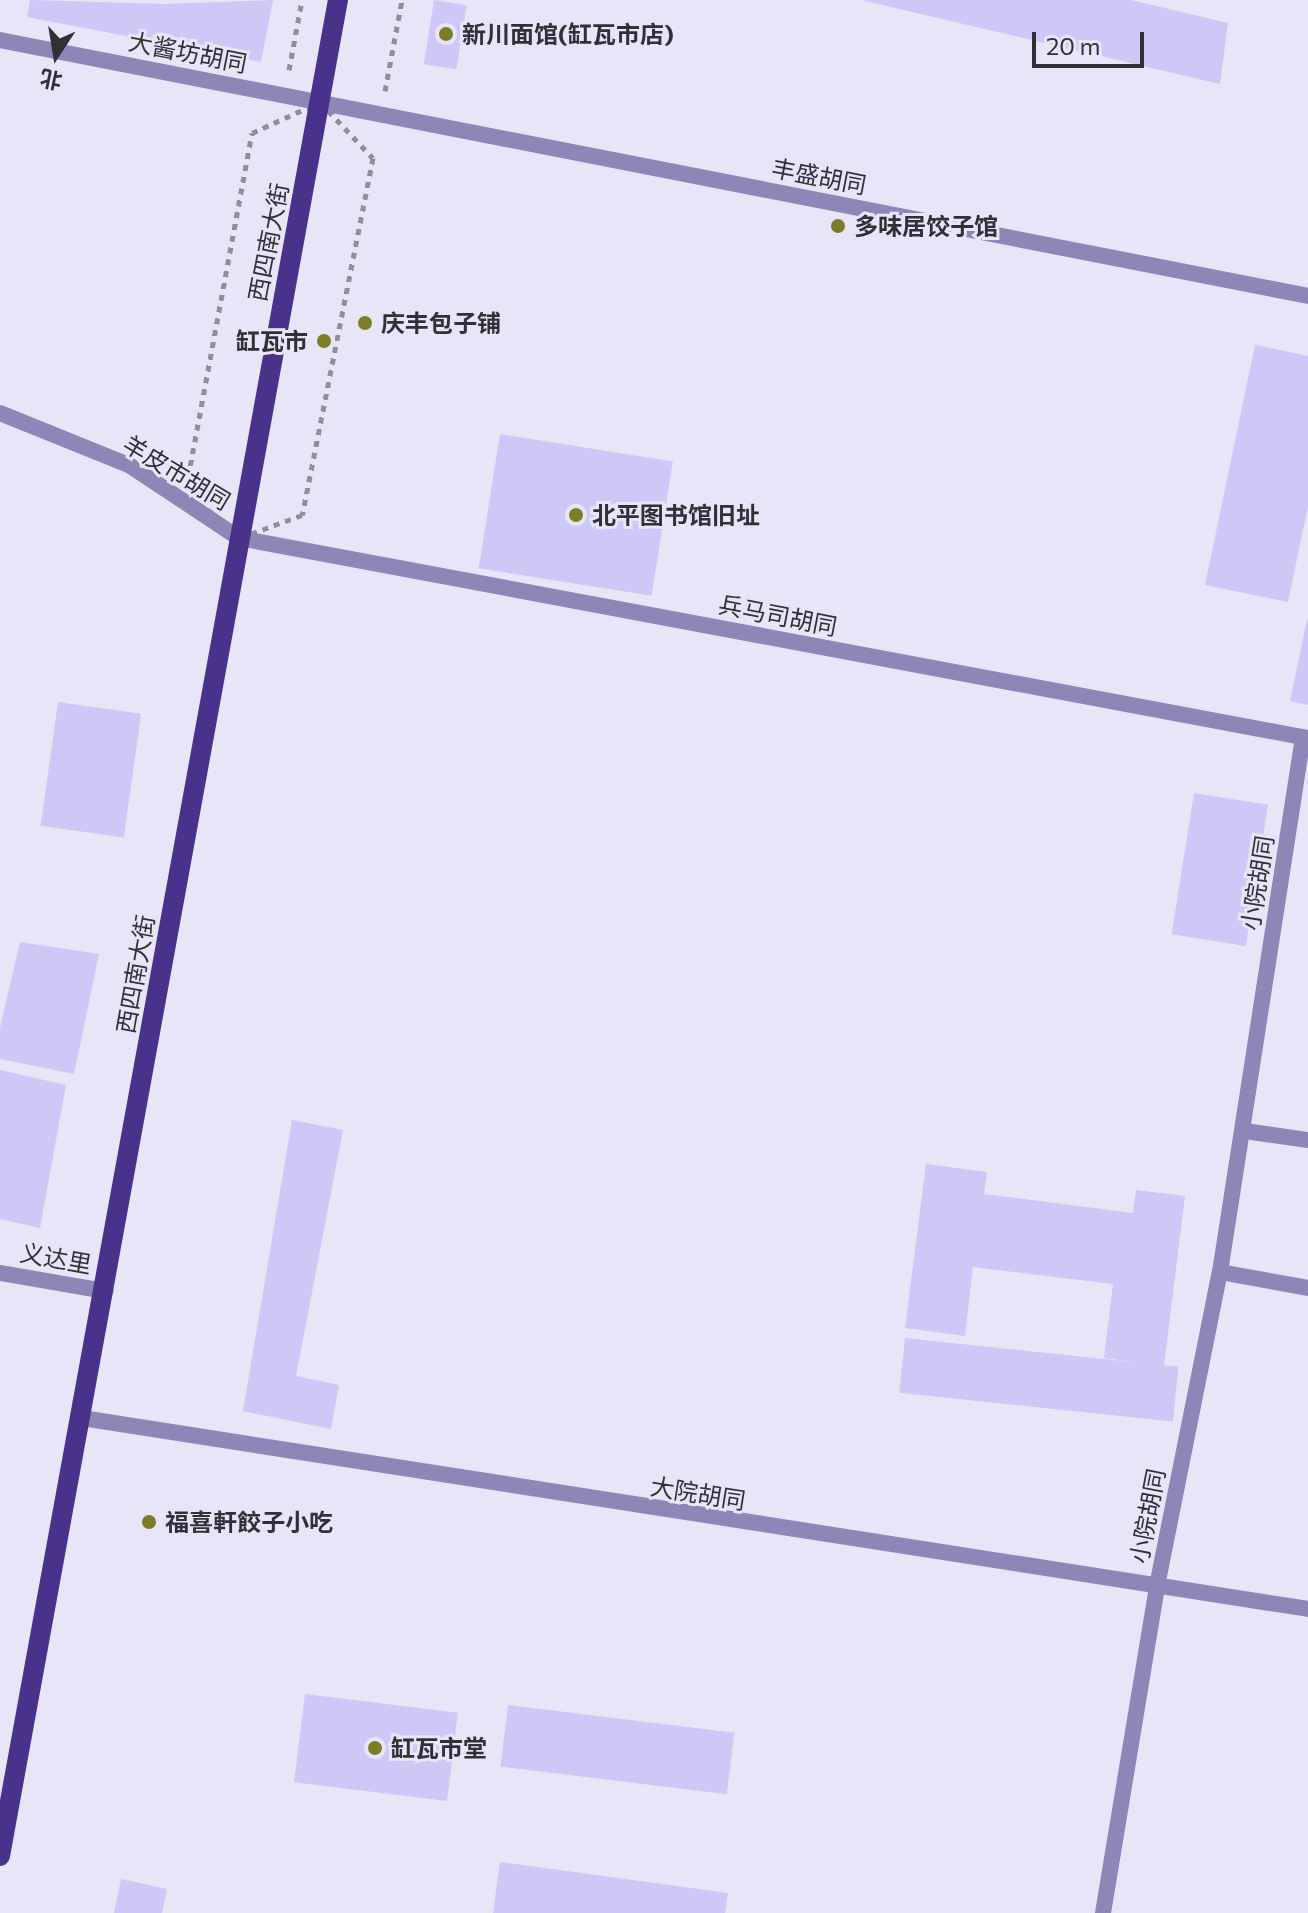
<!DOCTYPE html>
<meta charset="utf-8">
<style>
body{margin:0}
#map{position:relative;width:1308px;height:1913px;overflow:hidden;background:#e7e5f7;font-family:Commissioner,"Noto Sans SC",sans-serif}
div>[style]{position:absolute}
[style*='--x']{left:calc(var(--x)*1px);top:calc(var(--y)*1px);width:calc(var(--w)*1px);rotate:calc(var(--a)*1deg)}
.building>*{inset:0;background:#cdc8f5;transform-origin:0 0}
.path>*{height:5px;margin-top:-2.5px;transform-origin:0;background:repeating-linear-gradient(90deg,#8f8e9a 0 6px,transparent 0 12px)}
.lane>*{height:16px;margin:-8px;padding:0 8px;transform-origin:8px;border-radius:8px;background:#8d87b8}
.street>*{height:16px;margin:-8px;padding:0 8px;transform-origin:8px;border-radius:8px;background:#8d87b8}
.primary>*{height:20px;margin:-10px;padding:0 10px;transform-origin:10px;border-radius:10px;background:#49338a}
.dots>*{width:22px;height:22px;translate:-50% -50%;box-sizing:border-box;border:4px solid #e7e5f7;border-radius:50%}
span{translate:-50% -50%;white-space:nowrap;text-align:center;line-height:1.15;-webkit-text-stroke:6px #e7e5f7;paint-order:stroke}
.poi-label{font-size:24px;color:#313037;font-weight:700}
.left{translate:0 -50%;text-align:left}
.right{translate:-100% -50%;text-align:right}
.street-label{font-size:24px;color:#313037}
.north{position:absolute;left:16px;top:16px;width:80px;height:80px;-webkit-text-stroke:6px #e7e5f7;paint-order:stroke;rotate:192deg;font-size:22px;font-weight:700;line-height:32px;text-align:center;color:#313037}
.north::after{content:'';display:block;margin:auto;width:28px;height:36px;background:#313037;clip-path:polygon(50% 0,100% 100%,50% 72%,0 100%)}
.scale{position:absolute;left:1032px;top:32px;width:112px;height:36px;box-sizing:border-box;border:4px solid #313037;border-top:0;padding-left:10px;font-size:24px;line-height:28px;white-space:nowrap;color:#313037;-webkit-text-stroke:6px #e7e5f7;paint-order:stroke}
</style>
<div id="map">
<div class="building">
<i style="clip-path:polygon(30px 0,165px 4px,273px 0,261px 62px,27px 17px)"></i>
<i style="left:434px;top:0;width:33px;height:65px;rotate:9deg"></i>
<i style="clip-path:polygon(861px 0,1131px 0,1228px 23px,1220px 84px)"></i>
<i style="clip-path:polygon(1255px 345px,1308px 356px,1308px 506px,1288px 602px,1205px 585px)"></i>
<i style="left:500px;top:434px;width:175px;height:136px;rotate:9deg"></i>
<i style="clip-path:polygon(1307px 620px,1308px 620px,1308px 705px,1290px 701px)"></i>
<i style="left:58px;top:702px;width:84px;height:125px;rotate:8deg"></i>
<i style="left:1194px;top:793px;width:75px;height:143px;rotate:9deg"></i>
<i style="clip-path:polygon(20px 942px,99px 954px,74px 1074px,0 1059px,0 1028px)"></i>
<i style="clip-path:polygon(0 1070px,66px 1085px,40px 1228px,0 1219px)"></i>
<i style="clip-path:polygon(292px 1120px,343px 1130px,296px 1376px,339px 1385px,331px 1429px,243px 1411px)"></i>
<i style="clip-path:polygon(926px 1164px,987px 1172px,984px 1194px,1133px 1213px,1136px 1190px,1185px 1196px,1164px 1366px,1104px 1358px,1113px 1284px,973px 1267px,965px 1336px,905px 1328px)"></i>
<i style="left:905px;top:1338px;width:275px;height:55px;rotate:6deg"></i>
<i style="left:305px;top:1694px;width:154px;height:89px;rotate:7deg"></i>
<i style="left:508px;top:1705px;width:228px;height:62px;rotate:7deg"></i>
<i style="clip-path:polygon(500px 1862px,728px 1893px,725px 1913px,493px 1913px)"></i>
<i style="clip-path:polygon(121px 1879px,167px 1889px,162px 1913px,114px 1913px)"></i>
</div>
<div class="path">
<i style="--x:289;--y:70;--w:71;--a:-79.5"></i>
<i style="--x:385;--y:91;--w:93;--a:-79.4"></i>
<i style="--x:320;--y:102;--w:77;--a:46.6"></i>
<i style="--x:373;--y:158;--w:364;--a:101.2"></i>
<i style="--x:302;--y:515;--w:67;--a:159.9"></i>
<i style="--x:239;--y:538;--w:72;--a:-137.2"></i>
<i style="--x:186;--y:489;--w:362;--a:-79.5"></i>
<i style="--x:252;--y:133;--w:75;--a:-24.5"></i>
</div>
<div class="lane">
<i style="--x:0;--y:40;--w:1333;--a:11.07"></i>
<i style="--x:0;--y:413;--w:139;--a:22"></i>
<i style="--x:129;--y:465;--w:132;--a:33.6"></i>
<i style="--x:239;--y:538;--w:1088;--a:10.6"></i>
<i style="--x:1244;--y:1131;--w:65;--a:8"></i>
<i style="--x:1220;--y:1272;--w:89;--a:10.3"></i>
<i style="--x:82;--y:1418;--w:1241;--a:8.85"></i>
<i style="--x:1103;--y:1913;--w:337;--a:-80.6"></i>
<i style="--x:1158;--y:1581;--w:315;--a:-78.7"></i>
<i style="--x:1220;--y:1272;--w:541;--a:-81.18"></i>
</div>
<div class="street">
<i style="--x:0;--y:1273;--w:107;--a:9.7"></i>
</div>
<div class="primary">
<i style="--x:0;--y:1856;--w:1887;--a:-79.68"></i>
</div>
<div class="dots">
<i style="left:446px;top:34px;background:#7c7d26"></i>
<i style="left:838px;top:226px;background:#7c7d26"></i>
<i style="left:365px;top:323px;background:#7c7d26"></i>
<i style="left:324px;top:341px;background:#7c7d26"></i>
<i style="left:576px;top:515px;background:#7c7d26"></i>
<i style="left:149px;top:1522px;background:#7c7d26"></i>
<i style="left:375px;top:1748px;background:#7c7d26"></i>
</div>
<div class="poi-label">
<span class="left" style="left:462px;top:34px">新川面馆(缸瓦市店)</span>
<span class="left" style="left:854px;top:226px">多味居饺子馆</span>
<span class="left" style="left:381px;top:323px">庆丰包子铺</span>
<span class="right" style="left:308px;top:341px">缸瓦市</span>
<span class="left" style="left:592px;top:515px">北平图书馆旧址</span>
<span class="left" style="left:165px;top:1522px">福喜軒餃子小吃</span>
<span class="left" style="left:391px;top:1748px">缸瓦市堂</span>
</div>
<div class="street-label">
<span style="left:188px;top:52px;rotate:11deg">大酱坊胡同</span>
<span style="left:819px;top:176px;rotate:11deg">丰盛胡同</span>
<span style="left:268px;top:242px;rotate:-79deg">西四南大街</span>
<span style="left:177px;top:472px;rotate:31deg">羊皮市胡同</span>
<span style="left:778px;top:615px;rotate:11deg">兵马司胡同</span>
<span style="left:1257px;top:883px;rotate:-81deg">小院胡同</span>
<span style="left:135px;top:974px;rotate:-80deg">西四南大街</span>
<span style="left:56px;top:1258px;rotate:10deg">义达里</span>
<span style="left:698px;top:1493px;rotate:9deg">大院胡同</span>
<span style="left:1147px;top:1516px;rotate:-79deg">小院胡同</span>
</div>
<div class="north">北</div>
<div class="scale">20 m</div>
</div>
